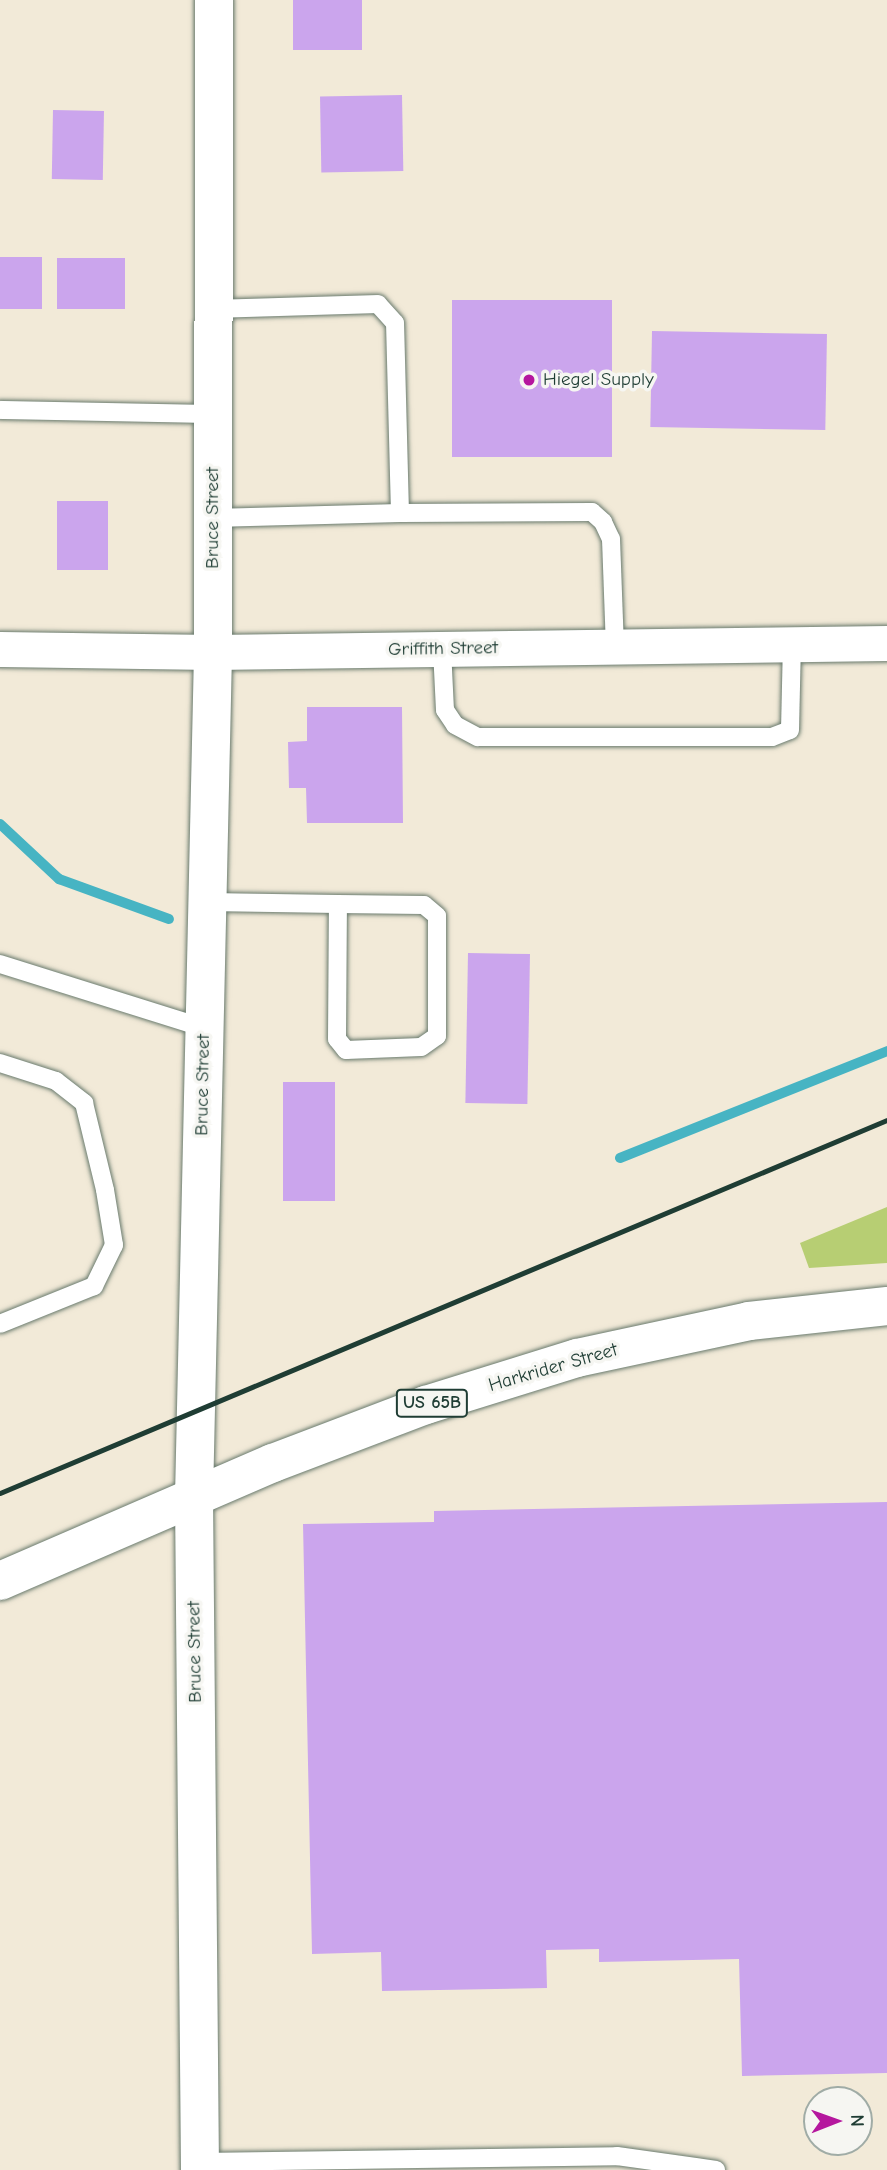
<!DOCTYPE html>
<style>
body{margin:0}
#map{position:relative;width:887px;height:2170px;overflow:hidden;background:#f2ead8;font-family:"Comic Neue",sans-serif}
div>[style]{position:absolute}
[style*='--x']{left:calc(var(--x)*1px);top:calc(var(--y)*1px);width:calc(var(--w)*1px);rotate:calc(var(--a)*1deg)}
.green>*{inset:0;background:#b7ce73}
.stream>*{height:10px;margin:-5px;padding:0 5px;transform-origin:5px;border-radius:5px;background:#47b4c3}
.building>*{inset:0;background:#cba5ed;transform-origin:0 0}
.roads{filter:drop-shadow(0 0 2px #697a6d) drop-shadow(0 0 2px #697a6d)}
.lane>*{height:18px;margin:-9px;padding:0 9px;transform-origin:9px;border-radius:9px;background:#fff}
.street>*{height:35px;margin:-17.5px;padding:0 17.5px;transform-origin:17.5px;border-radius:17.5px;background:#fff}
.secondary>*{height:38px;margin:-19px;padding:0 19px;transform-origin:19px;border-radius:19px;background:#fff}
.primary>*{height:38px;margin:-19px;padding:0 19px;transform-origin:19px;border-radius:19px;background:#fff}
.rail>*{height:5px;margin:-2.5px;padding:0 2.5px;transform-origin:2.5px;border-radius:2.5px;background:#1f3d34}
.dots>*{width:19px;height:19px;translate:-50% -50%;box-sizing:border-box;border:4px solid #f6f6f2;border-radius:50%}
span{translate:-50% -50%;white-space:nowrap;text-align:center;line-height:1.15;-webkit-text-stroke:7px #f6f6f2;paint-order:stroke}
.shield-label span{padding:2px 5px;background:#f6f6f2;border:2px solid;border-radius:5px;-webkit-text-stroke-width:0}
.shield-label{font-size:18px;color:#1f3d34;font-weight:700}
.poi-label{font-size:19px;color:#1f3d34}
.left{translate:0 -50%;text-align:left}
.street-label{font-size:19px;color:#1f3d34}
.north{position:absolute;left:803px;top:2086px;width:70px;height:70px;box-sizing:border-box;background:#f6f6f2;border:2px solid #a0aca6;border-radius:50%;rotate:89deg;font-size:19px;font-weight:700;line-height:28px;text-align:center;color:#1f3d34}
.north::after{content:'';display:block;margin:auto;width:24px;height:32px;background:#b5179e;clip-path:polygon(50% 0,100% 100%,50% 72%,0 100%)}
</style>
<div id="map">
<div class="green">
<i style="clip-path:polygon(887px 1207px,887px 1263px,809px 1268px,800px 1243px)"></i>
</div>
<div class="stream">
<i style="--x:0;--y:824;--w:81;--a:43"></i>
<i style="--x:59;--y:879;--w:117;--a:20"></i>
<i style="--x:620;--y:1158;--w:288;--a:-21.8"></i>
</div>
<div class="building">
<i style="left:293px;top:0;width:69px;height:50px"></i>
<i style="left:402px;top:95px;width:76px;height:82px;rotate:89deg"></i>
<i style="left:53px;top:110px;width:51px;height:69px;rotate:1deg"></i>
<i style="left:0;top:257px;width:42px;height:52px"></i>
<i style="left:57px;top:258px;width:68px;height:51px"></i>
<i style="left:452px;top:300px;width:160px;height:157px"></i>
<i style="left:652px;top:331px;width:175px;height:96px;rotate:1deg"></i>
<i style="left:57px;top:501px;width:51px;height:69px"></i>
<i style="clip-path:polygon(307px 707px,402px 707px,403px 823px,307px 823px,306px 788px,289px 788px,288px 742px,307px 741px)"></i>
<i style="left:468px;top:953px;width:62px;height:150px;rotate:1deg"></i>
<i style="left:283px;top:1082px;width:52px;height:119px"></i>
<i style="clip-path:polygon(887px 1502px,887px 2073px,742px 2076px,739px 1959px,599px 1962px,599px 1949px,546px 1950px,547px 1988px,382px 1991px,381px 1952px,312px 1954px,303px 1524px,434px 1522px,434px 1511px)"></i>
</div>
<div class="roads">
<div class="lane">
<i style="--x:0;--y:410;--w:213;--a:1.1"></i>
<i style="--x:400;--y:513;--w:192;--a:-0.3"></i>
<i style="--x:592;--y:512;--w:15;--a:42"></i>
<i style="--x:603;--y:522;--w:19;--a:65"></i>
<i style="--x:611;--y:539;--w:108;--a:87.9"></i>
<i style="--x:213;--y:518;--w:187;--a:-1.5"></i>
<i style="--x:400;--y:513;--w:190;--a:-91.5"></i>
<i style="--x:395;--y:323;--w:25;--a:-132"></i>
<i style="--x:378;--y:304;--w:165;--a:178.3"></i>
<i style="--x:442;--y:649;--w:61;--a:87.2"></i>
<i style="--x:445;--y:710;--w:18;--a:56"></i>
<i style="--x:455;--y:725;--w:26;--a:28"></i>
<i style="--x:478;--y:737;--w:294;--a:0"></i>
<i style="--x:772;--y:737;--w:19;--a:-21"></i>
<i style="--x:790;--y:730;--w:86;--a:-88.7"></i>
<i style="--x:207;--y:902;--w:131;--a:0.9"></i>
<i style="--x:338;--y:904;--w:86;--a:0.7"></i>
<i style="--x:424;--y:905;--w:17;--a:40"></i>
<i style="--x:437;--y:916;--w:120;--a:90"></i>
<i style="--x:437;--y:1036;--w:19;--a:145"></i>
<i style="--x:421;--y:1047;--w:75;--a:177.7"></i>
<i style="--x:346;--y:1050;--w:14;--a:-129"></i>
<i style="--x:337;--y:1039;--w:135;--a:-89.6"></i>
<i style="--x:0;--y:964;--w:214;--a:17.4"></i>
<i style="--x:0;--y:1063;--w:59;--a:17.8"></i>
<i style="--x:56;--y:1081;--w:36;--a:38"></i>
<i style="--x:84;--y:1103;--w:89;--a:76.4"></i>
<i style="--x:105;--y:1190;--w:56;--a:80.7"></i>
<i style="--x:114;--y:1245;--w:46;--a:116"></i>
<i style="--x:94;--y:1286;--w:101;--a:158"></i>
<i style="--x:200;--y:2162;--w:417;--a:-0.8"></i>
<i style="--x:617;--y:2156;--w:100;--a:8"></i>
</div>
<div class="street">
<i style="--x:0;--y:649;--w:213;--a:0.8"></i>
<i style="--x:213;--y:652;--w:674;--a:-0.77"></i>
</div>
<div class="secondary">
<i style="--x:200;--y:2170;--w:673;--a:-90.51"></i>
<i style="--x:194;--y:1497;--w:845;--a:-88.71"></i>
<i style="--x:213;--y:652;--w:652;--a:-89.91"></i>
</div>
<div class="primary">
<i style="--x:0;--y:1581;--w:297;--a:-23.4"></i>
<i style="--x:273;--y:1463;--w:164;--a:-20.8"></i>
<i style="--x:426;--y:1405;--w:158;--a:-17.3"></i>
<i style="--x:577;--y:1358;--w:176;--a:-12.1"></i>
<i style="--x:749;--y:1321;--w:139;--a:-6.2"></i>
</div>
</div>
<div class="rail">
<i style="--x:0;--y:1493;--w:962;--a:-22.81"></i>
</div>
<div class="dots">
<i style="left:529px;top:380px;background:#b5179e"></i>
</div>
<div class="shield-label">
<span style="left:432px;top:1403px">US 65B</span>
</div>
<div class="poi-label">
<span class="left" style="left:543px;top:380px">Hiegel Supply</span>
</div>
<div class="street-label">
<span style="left:213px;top:518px;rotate:-90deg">Bruce Street</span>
<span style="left:443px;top:649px;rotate:-1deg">Griffith Street</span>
<span style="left:203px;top:1085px;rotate:-89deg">Bruce Street</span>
<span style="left:553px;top:1368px;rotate:-16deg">Harkrider Street</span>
<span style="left:195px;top:1652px;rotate:-91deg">Bruce Street</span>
</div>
<div class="north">N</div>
</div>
